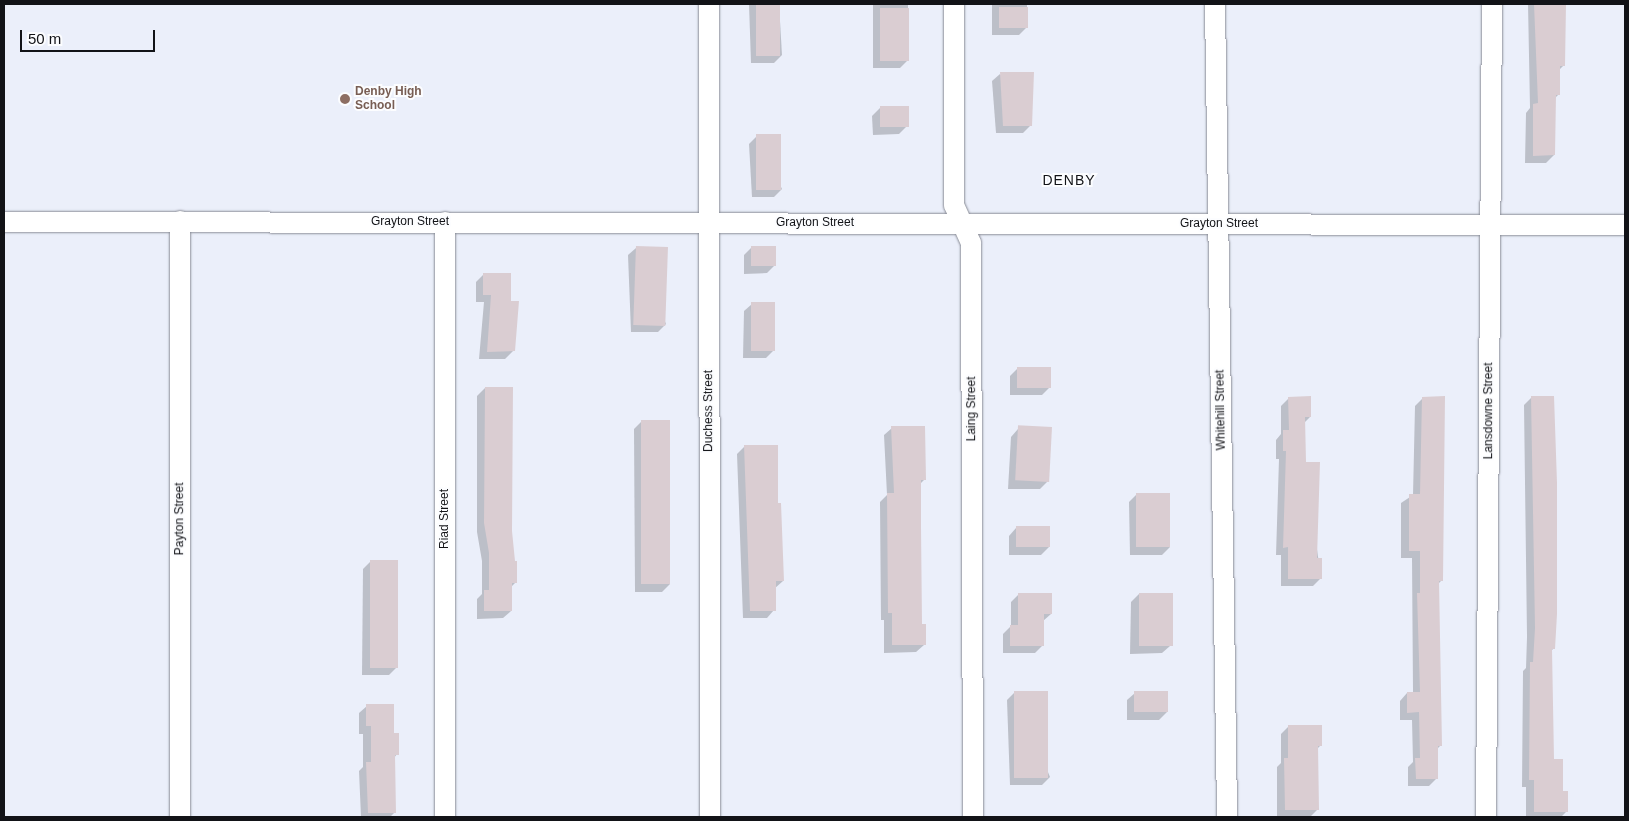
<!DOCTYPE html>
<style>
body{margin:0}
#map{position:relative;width:1629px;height:821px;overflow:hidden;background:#ebeffa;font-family:Arial,sans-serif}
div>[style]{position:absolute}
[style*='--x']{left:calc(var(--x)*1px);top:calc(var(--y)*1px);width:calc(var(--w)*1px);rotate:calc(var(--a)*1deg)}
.shadow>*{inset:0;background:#0003}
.building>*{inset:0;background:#dacdd2;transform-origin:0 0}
.roads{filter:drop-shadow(0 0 1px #898c96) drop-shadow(0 0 1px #898c96)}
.minor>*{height:20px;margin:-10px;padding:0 10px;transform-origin:10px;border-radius:10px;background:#fff}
.dots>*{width:14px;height:14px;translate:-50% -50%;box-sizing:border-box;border:2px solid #fcfdff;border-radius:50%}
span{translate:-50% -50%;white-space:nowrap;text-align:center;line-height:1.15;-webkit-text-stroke:4px #fcfdff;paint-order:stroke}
.education-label{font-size:12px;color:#785e54;font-weight:700}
.left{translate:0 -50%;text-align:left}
.street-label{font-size:12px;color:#121317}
.neighbourhood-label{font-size:14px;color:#121317;letter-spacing:1px}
.frame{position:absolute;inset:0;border:5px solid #121317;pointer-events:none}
.scale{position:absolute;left:20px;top:30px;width:135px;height:22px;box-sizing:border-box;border:2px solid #121317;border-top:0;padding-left:6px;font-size:15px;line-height:18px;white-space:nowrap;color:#121317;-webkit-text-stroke:4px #fcfdff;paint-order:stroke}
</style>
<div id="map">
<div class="shadow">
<i style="clip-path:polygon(749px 4px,779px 4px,782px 55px,774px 63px,751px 63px)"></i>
<i style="clip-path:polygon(873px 4px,908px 4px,908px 60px,900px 68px,873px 68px)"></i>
<i style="clip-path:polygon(992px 4px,1027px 4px,1027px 27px,1019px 35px,992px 35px)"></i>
<i style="clip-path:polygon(1528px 4px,1565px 4px,1564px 65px,1559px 70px,1559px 94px,1554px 99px,1554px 155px,1546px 163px,1525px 163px,1526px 113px,1530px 108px)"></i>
<i style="clip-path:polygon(1000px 74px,1031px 125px,1023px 133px,996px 133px,992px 81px)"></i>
<i style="clip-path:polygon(880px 108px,907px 126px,899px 134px,873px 135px,872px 116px)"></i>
<i style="clip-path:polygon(757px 136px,782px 189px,774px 197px,752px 197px,749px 144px)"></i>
<i style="clip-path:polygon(752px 247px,775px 265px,767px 273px,744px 274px,744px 255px)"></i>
<i style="clip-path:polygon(636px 248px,666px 324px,658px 332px,631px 332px,628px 255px)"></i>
<i style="clip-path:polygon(484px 274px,510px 302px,518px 302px,513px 351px,505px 359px,479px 359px,484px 302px,476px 302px,476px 282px)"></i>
<i style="clip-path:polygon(752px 304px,774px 350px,766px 358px,743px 358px,744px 311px)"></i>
<i style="clip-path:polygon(1018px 368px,1050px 387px,1042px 395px,1010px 395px,1010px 376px)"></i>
<i style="clip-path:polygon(485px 388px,511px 531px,516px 582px,511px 587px,511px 611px,503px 618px,477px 619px,477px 599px,482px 594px,482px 561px,477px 532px,477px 396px)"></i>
<i style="clip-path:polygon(1532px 397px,1554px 648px,1551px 651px,1553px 760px,1566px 812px,1561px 817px,1526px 817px,1526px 787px,1522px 787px,1523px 671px,1526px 668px,1527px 637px,1524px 405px)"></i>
<i style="clip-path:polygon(1289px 398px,1310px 417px,1304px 423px,1305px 463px,1321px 578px,1313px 586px,1281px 586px,1281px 555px,1276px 555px,1279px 459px,1276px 459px,1276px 440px,1281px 434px,1281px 406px)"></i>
<i style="clip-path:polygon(1423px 398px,1441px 581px,1438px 584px,1441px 745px,1436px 750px,1437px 778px,1429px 786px,1408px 786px,1408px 767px,1413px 762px,1412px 720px,1400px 720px,1400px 701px,1407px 693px,1413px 693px,1412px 558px,1401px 558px,1401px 503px,1413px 495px,1415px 406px)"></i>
<i style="clip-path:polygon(642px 421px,670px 584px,662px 592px,635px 592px,634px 429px)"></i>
<i style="clip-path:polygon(892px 428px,924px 480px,920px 484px,921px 625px,924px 645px,916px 652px,884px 653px,884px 620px,881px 620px,880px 502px,887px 495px,884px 435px)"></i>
<i style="clip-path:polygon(1018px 429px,1048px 481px,1040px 489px,1008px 489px,1011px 437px)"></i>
<i style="clip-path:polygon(745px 446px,777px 505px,783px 581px,774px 589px,774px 610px,767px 618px,743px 618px,737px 454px)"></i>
<i style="clip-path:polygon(1137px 494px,1170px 547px,1162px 555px,1130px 555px,1129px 502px)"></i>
<i style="clip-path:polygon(1016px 528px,1049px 547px,1041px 555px,1009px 555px,1009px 536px)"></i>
<i style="clip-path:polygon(371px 561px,397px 667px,389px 675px,362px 675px,363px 569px)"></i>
<i style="clip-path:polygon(1019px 594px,1051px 614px,1043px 621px,1043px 645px,1035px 653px,1003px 653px,1003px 634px,1011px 626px,1011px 602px)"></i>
<i style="clip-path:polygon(1139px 594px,1170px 646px,1162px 653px,1130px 654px,1131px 602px)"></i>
<i style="clip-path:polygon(1015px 692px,1050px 777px,1042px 785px,1010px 785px,1007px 700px)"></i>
<i style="clip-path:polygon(1135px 693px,1167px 712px,1159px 720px,1127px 720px,1127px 700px)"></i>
<i style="clip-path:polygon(367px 706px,397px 754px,394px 758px,395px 812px,390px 817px,361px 817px,359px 771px,363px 767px,363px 734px,359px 734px,359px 713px)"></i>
<i style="clip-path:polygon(1289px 726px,1321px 745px,1317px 749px,1317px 810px,1310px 817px,1277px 817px,1277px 767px,1281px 763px,1281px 734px)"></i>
</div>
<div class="building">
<i style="left:756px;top:4px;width:24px;height:52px"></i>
<i style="clip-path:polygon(1534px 4px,1566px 4px,1565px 66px,1560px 66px,1560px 95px,1556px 95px,1555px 155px,1533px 156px,1533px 104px,1538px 103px)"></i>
<i style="left:999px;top:7px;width:29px;height:21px"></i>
<i style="left:880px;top:8px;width:29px;height:53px"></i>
<i style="clip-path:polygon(1000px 72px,1034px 72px,1032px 126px,1003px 126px)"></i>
<i style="left:909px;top:106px;width:21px;height:29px;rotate:90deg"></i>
<i style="left:756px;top:134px;width:25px;height:56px"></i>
<i style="left:636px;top:246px;width:32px;height:79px;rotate:2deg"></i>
<i style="left:751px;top:246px;width:25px;height:20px"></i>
<i style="clip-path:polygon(483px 273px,511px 273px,511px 301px,519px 301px,515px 351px,487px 352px,491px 295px,483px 295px)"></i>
<i style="left:751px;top:302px;width:24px;height:49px"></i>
<i style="left:1017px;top:367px;width:34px;height:21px"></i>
<i style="clip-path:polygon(485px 387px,513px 387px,512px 531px,515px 561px,517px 561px,517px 583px,512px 583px,512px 611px,484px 611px,484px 590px,489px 590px,489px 553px,484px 523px)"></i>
<i style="clip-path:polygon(1311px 396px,1311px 417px,1305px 417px,1306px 462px,1320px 462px,1317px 558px,1322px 558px,1322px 579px,1288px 579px,1288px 547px,1283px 548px,1286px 451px,1283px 451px,1283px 430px,1289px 430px,1288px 397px)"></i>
<i style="clip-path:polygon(1445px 396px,1443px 581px,1439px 581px,1442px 746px,1438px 746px,1438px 779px,1416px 779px,1415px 758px,1420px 758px,1419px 712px,1407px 713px,1407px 692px,1420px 692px,1417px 593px,1420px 593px,1420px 551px,1409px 551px,1409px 494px,1420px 494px,1422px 397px)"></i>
<i style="clip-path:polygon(1531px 396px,1554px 396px,1557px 483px,1557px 614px,1555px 649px,1552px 649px,1554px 759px,1563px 759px,1563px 791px,1568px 791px,1568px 812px,1534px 812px,1534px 780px,1529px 780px,1530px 662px,1533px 662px,1535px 628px)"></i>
<i style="left:641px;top:420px;width:29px;height:164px"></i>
<i style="clip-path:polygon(891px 426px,925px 426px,926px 480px,921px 480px,921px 526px,922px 624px,926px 624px,926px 645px,892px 645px,892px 613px,888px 613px,887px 493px,894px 493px)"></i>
<i style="left:1052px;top:427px;width:55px;height:34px;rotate:93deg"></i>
<i style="clip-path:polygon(744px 445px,778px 445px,778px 503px,781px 503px,784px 581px,776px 581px,776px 611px,750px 611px)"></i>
<i style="left:1136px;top:493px;width:34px;height:54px"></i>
<i style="left:1016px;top:526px;width:34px;height:21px"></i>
<i style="left:370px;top:560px;width:28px;height:108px"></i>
<i style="clip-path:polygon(1018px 593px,1052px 593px,1052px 614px,1044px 614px,1044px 646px,1010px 646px,1010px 625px,1018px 625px)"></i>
<i style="left:1139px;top:593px;width:34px;height:53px"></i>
<i style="left:1014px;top:691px;width:34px;height:87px"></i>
<i style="left:1134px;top:691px;width:34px;height:21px"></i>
<i style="clip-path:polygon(366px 704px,394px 704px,394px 733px,399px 733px,399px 755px,395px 755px,396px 813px,368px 813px,366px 762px,371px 762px,371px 726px,366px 726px)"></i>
<i style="clip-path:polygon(1288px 725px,1322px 725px,1322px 746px,1318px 746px,1319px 810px,1285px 810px,1284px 758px,1288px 758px)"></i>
</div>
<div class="roads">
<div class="minor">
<i style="--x:709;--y:4;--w:813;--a:89.93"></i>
<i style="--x:954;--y:4;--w:201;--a:90"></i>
<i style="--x:954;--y:205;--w:42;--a:65.9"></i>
<i style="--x:971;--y:243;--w:574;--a:89.8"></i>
<i style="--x:1215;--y:4;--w:813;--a:89.15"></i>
<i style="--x:4;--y:222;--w:1621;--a:0.11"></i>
<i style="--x:180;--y:817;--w:596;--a:-90"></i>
<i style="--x:445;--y:817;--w:595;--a:-90"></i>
<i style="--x:1486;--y:817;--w:813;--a:-89.58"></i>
</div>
</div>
<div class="dots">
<i style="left:345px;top:99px;background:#8d6e63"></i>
</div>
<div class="education-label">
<span class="left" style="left:355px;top:99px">Denby High<br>School</span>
</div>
<div class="street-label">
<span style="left:410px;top:222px">Grayton Street</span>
<span style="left:815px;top:223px">Grayton Street</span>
<span style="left:1219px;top:224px">Grayton Street</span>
<span style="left:972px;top:409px;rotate:-90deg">Laing Street</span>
<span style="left:1221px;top:410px;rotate:-91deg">Whitehill Street</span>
<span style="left:709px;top:411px;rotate:-90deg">Duchess Street</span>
<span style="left:1489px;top:411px;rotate:-90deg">Lansdowne Street</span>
<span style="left:180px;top:519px;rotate:-90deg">Payton Street</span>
<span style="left:445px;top:519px;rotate:-90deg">Riad Street</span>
</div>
<div class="neighbourhood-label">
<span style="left:1069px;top:180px">DENBY</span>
</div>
<div class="frame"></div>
<div class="scale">50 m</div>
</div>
